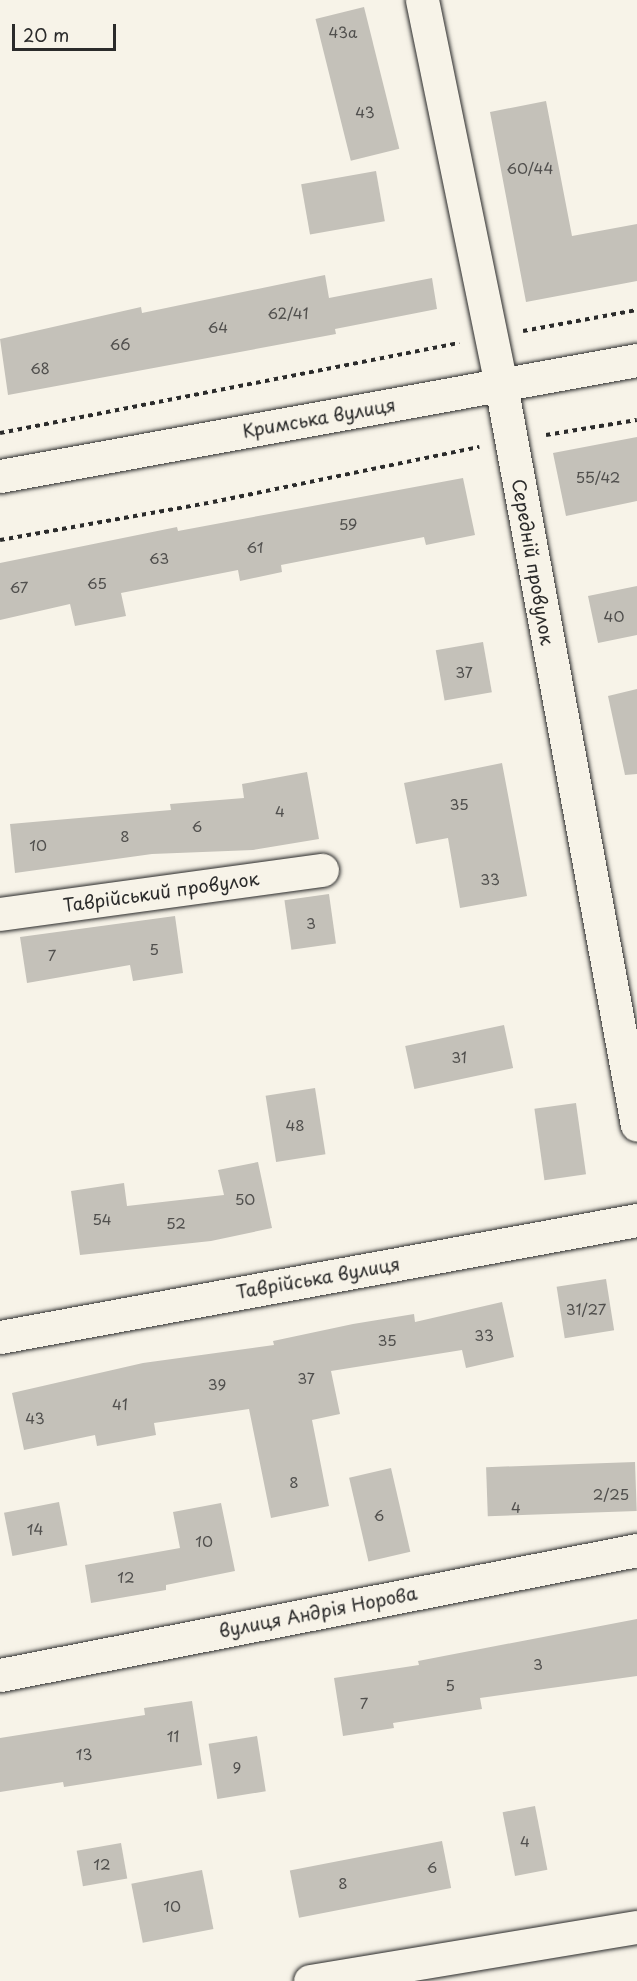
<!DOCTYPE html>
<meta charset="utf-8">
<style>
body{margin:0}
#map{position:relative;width:637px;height:1981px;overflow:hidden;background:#f7f3e8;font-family:"Playpen Sans",sans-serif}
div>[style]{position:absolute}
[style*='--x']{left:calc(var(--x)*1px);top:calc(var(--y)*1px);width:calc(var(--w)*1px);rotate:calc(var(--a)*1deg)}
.building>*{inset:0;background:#c4c1b9;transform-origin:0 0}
.path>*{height:4px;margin-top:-2px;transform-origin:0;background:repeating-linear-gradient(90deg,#2b2b2b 0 4.5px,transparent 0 9px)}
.roads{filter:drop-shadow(0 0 2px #2b2b2b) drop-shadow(0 0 2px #2b2b2b)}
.minor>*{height:33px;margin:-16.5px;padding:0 16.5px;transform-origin:16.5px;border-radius:16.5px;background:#f7f3e8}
span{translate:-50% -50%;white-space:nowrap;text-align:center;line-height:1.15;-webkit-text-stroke:4.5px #f7f3e8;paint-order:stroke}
.number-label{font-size:15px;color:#51504e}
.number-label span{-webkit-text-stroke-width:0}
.street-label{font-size:18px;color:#2b2b2b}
.scale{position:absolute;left:12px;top:24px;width:104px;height:27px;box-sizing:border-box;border:3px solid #2b2b2b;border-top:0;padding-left:8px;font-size:18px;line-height:21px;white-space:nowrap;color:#2b2b2b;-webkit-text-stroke:4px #f7f3e8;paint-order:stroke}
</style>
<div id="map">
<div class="building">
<i style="left:364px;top:7px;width:146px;height:50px;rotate:76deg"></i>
<i style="clip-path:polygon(546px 101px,572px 236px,637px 224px,637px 281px,526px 302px,490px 112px)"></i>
<i style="left:376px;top:171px;width:51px;height:76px;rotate:80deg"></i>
<i style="clip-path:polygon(325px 275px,329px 298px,432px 278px,437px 309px,335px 329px,336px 334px,8px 395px,0 339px,141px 307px,142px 313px)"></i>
<i style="clip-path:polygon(637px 437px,637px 501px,566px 516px,553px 453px)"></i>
<i style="clip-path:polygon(463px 478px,475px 535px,426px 545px,424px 537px,281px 565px,282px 572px,240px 581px,238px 570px,121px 593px,126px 616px,75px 626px,70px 604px,0 620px,0 563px,177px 527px,178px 531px)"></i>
<i style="clip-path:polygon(637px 586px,637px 635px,598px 643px,588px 596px)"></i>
<i style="left:483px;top:642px;width:51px;height:48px;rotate:80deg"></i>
<i style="clip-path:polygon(637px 689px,637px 774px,625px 775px,608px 696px)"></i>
<i style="clip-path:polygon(502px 763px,527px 896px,460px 908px,448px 838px,416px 844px,404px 783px)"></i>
<i style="clip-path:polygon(307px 772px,319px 839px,253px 850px,152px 854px,15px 873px,10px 824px,171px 810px,170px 804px,244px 798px,242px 784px)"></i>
<i style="left:329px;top:894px;width:50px;height:45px;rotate:82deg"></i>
<i style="clip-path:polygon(175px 916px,183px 973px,133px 981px,130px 965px,27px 983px,20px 937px)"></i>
<i style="left:504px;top:1025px;width:44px;height:101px;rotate:78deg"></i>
<i style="left:315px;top:1088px;width:67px;height:50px;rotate:81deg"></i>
<i style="left:576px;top:1103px;width:72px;height:42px;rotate:82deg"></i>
<i style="clip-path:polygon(258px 1162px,272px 1228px,211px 1241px,80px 1255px,71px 1191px,124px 1183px,127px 1206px,224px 1195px,218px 1170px)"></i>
<i style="left:606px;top:1279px;width:52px;height:50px;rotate:81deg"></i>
<i style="clip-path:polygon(502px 1302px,514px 1357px,466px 1368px,462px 1350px,331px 1371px,340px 1414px,312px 1420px,329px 1506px,271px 1518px,249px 1409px,154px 1423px,156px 1435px,97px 1446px,95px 1435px,24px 1450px,12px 1393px,143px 1363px,274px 1345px,273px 1341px,353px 1324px,414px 1314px,415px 1322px)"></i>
<i style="left:635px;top:1462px;width:49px;height:149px;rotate:88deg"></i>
<i style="left:391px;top:1468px;width:86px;height:43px;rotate:77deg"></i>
<i style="left:59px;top:1502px;width:44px;height:56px;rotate:79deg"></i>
<i style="clip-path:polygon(221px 1503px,235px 1571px,166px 1585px,166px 1590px,91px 1603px,85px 1565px,180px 1548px,173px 1512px)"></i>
<i style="clip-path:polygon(637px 1619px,637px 1676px,480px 1698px,482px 1709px,393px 1723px,394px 1728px,343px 1736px,334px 1678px,419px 1665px,418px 1661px)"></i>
<i style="clip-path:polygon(192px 1701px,202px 1765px,64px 1787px,63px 1782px,0 1792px,0 1738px,145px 1715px,144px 1708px)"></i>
<i style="left:257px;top:1736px;width:56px;height:49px;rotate:81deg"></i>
<i style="left:535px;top:1806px;width:65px;height:33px;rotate:79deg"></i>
<i style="left:442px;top:1841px;width:48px;height:155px;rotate:79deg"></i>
<i style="left:121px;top:1843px;width:36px;height:45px;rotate:80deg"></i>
<i style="left:202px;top:1870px;width:60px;height:72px;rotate:79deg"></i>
</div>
<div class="path">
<i style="--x:523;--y:331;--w:116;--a:-10.4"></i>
<i style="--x:0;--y:433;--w:468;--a:-11.1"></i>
<i style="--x:546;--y:435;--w:92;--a:-9.4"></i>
<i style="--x:0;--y:540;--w:216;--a:-10.1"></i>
<i style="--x:213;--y:502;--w:272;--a:-11.7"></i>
</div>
<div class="roads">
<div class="minor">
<i style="--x:422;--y:0;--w:393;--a:78.4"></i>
<i style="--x:501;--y:385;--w:752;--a:79.59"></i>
<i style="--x:0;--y:476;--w:647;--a:-10.32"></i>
<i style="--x:0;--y:914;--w:325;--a:-7.8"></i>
<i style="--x:0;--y:1337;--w:648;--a:-10.41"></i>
<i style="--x:0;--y:1675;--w:649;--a:-11.1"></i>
<i style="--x:310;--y:1981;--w:331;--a:-9.4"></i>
</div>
</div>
<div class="number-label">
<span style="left:343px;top:32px">43а</span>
<span style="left:365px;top:112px">43</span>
<span style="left:530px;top:168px">60/44</span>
<span style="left:288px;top:313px">62/41</span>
<span style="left:218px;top:327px">64</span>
<span style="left:120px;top:344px">66</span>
<span style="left:40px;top:368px">68</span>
<span style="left:598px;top:477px">55/42</span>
<span style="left:348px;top:524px">59</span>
<span style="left:255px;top:547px">61</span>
<span style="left:159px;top:558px">63</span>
<span style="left:97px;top:583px">65</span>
<span style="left:19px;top:587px">67</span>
<span style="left:614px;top:616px">40</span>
<span style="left:464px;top:672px">37</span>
<span style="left:459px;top:804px">35</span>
<span style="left:280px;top:811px">4</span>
<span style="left:197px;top:826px">6</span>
<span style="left:125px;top:836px">8</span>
<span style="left:38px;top:845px">10</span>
<span style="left:490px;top:879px">33</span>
<span style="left:311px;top:923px">3</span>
<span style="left:154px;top:949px">5</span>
<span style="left:52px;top:955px">7</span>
<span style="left:459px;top:1057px">31</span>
<span style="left:295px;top:1125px">48</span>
<span style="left:245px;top:1199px">50</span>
<span style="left:102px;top:1219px">54</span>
<span style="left:176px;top:1223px">52</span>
<span style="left:586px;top:1309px">31/27</span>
<span style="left:484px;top:1335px">33</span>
<span style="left:387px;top:1340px">35</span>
<span style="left:306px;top:1378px">37</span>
<span style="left:217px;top:1384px">39</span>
<span style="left:120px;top:1404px">41</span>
<span style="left:35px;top:1418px">43</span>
<span style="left:294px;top:1482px">8</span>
<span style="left:611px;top:1494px">2/25</span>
<span style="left:516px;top:1507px">4</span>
<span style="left:379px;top:1515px">6</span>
<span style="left:35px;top:1529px">14</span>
<span style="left:204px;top:1541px">10</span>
<span style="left:126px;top:1577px">12</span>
<span style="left:538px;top:1664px">3</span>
<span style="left:450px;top:1685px">5</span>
<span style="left:364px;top:1703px">7</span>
<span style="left:173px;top:1736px">11</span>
<span style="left:84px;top:1754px">13</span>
<span style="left:237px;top:1767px">9</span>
<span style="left:525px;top:1841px">4</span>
<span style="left:102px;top:1864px">12</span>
<span style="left:432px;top:1867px">6</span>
<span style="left:343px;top:1883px">8</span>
<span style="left:172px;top:1906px">10</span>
</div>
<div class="street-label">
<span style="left:319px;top:418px;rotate:-10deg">Кримська вулиця</span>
<span style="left:533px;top:562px;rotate:80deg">Середній провулок</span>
<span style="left:161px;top:892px;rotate:-8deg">Таврійський провулок</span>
<span style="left:318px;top:1278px;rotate:-10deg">Таврійська вулиця</span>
<span style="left:318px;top:1612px;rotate:-11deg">вулиця Андрія Норова</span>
</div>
<div class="scale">20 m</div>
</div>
